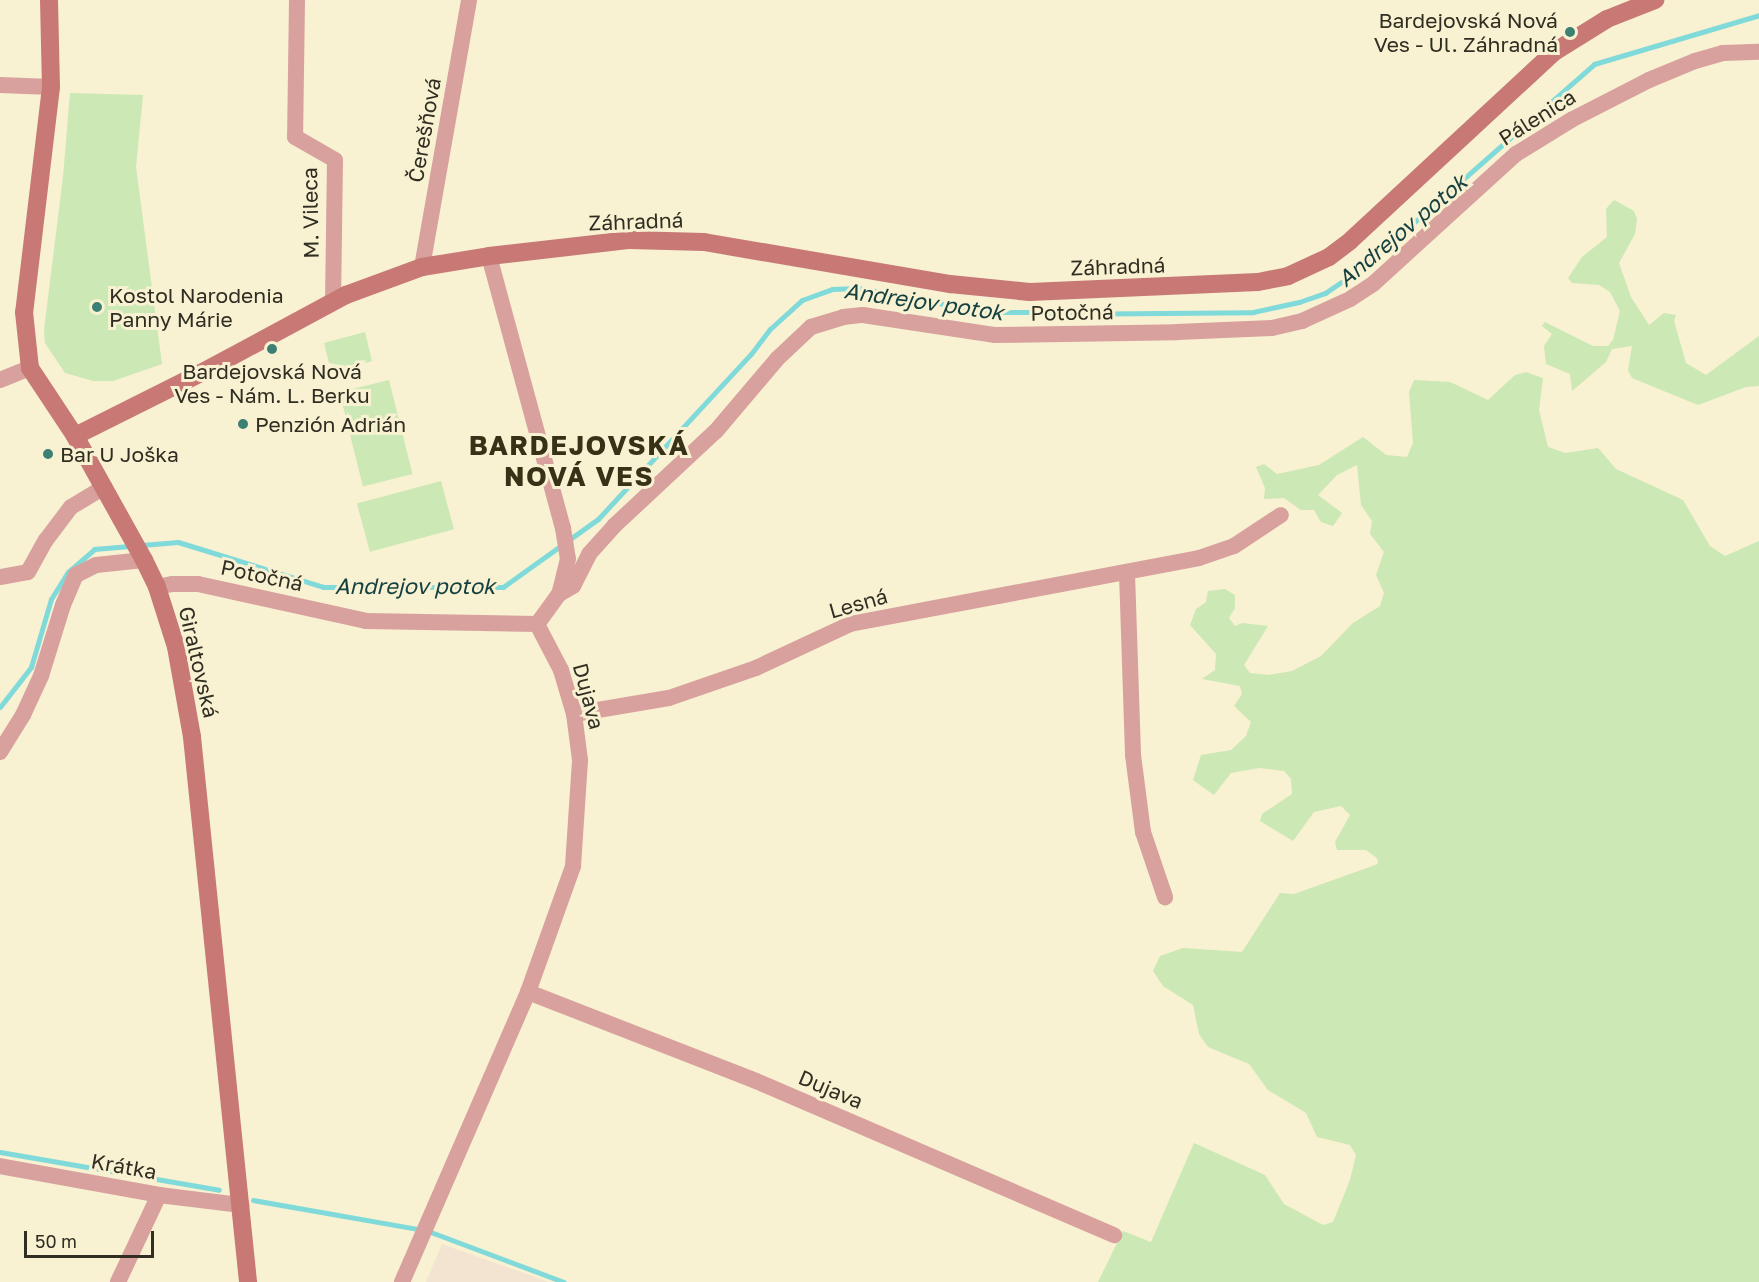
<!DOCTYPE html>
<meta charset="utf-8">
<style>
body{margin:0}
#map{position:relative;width:1759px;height:1282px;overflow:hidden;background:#f8f1d2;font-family:"Golos Text",sans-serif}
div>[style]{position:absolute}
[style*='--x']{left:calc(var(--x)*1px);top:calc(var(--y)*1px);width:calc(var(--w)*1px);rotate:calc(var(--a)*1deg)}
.industrial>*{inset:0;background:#f3e4d1}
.green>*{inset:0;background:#cbe8b5;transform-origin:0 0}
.stream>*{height:5px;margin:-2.5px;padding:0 2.5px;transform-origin:2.5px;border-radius:2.5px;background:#81dada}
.street>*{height:16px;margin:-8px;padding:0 8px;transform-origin:8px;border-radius:8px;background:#d8a19e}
.secondary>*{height:18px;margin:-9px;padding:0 9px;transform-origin:9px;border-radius:9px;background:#c87976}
.dots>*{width:16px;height:16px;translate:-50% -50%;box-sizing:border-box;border:3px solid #f8f1d2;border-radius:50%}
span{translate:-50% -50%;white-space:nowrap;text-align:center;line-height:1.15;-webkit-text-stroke:6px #f8f1d2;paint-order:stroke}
.poi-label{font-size:21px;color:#302e22}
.right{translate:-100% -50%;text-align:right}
.left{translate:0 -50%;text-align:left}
.street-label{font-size:21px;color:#302e22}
.water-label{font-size:22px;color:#164141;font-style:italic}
.district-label{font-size:27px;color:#363117;font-weight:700;letter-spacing:1.5px}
.scale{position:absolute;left:24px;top:1231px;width:130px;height:27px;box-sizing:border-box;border:3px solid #302e22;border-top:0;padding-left:8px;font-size:18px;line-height:21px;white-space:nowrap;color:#302e22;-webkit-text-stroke:4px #f8f1d2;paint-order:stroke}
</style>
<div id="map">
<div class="industrial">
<i style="clip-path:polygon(442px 1244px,549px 1282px,426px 1282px)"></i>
</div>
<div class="green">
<i style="clip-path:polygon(70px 93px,143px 95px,136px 167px,162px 364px,113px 381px,93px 381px,65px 373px,45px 343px,44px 330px,63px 177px)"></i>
<i style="clip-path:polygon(1614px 200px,1634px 211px,1637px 219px,1635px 234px,1619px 263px,1631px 297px,1649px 325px,1664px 313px,1676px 315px,1674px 321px,1686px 363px,1706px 375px,1759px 336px,1759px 386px,1746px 387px,1698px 405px,1632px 378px,1628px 370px,1632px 346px,1612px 349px,1606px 362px,1572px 391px,1570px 374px,1546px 364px,1544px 346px,1552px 334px,1542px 326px,1545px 322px,1593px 346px,1608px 346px,1613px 340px,1620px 311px,1610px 292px,1599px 285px,1572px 283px,1568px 278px,1582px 257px,1607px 237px,1606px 209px)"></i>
<i style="clip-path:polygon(365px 332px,372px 361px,351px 367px,329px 363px,324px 343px)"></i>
<i style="clip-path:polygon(1526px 372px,1543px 378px,1539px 410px,1548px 447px,1566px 453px,1598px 448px,1616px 469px,1683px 500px,1710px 546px,1725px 556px,1759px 541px,1759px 1282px,1098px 1282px,1123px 1231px,1151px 1242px,1194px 1143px,1265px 1175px,1284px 1204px,1323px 1225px,1333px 1222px,1350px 1180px,1356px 1155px,1350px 1145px,1317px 1137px,1306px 1113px,1268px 1090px,1249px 1064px,1208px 1047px,1199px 1034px,1193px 1005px,1163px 986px,1153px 971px,1160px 956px,1183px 948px,1242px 952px,1280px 893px,1294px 894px,1378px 864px,1377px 858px,1366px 850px,1337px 850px,1335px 842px,1350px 815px,1341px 806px,1314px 812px,1293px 841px,1260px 821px,1262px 814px,1292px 794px,1291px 779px,1284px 771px,1259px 768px,1231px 773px,1214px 795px,1193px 780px,1201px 755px,1231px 750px,1246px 736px,1251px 722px,1234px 706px,1242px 694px,1240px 686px,1202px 679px,1215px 670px,1216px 654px,1190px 625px,1196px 609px,1206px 602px,1208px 591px,1225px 589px,1235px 595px,1235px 608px,1229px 618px,1235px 626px,1242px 623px,1268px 626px,1244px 665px,1250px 673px,1269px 675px,1292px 671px,1321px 656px,1353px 623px,1380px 606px,1384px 593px,1376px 575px,1384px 552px,1370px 534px,1372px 521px,1361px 505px,1357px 465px,1337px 475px,1318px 495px,1342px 513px,1333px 526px,1321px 522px,1314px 510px,1301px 510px,1284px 498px,1264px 499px,1265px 488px,1256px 467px,1264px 464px,1277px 474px,1319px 465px,1363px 437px,1386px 455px,1407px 457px,1413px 443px,1409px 392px,1414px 380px,1450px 382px,1488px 400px,1515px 375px)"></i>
<i style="left:389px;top:380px;width:97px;height:51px;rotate:76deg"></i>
<i style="left:441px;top:481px;width:50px;height:87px;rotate:75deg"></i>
</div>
<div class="stream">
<i style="--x:0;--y:707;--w:51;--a:-52.2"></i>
<i style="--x:31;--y:667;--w:71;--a:-73.6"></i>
<i style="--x:51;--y:599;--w:32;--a:-58"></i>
<i style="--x:68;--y:572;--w:35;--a:-41"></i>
<i style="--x:94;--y:549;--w:84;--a:-4.8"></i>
<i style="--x:178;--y:542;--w:152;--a:17.2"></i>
<i style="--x:323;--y:587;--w:180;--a:0"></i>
<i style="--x:503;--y:587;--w:117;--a:-35.6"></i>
<i style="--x:598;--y:519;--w:225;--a:-47.2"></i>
<i style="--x:751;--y:354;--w:31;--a:-53"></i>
<i style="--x:770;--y:329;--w:43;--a:-42.2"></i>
<i style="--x:802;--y:300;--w:32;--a:-20"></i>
<i style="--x:832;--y:289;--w:27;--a:-2"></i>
<i style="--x:859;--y:288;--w:129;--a:10.7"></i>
<i style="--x:986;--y:312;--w:44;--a:0"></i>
<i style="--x:1030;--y:312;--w:14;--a:8"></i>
<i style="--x:1044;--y:314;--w:209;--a:-0.5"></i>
<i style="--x:1253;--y:312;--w:47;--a:-12.3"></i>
<i style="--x:1299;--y:302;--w:28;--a:-19"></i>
<i style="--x:1325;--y:293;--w:45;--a:-34"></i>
<i style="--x:1362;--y:268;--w:309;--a:-41.3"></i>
<i style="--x:1594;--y:64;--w:172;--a:-16.5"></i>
<i style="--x:0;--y:1152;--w:222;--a:9.8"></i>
<i style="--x:253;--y:1200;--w:178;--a:10"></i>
<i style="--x:428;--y:1231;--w:145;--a:20.6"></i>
</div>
<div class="street">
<i style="--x:297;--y:0;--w:137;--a:90.8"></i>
<i style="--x:295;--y:137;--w:46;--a:29.9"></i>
<i style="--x:335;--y:160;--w:142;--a:90.8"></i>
<i style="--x:0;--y:85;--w:51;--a:2.2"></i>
<i style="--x:489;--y:256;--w:282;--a:74.8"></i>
<i style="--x:563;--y:528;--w:31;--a:81"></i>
<i style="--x:568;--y:559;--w:36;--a:104"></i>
<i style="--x:559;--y:594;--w:37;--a:126"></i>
<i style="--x:422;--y:267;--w:271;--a:-80"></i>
<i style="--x:0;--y:380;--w:32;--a:-22"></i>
<i style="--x:1127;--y:573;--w:182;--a:88.1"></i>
<i style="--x:1133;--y:755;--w:78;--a:82.6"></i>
<i style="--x:1143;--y:832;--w:69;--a:71.3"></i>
<i style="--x:0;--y:577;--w:28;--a:-10"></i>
<i style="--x:28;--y:572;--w:37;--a:-61"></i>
<i style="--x:46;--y:540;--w:41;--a:-52.9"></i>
<i style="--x:71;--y:507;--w:39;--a:-31"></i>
<i style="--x:157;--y:587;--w:16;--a:-11"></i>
<i style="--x:173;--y:584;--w:25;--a:0"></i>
<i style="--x:198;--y:584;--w:172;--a:12.4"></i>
<i style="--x:366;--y:621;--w:171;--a:1"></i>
<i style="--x:559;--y:594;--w:16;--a:-30"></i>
<i style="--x:573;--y:586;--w:36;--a:-63"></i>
<i style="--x:589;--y:554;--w:38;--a:-48"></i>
<i style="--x:614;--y:526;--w:139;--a:-43"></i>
<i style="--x:716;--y:431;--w:94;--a:-49.7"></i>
<i style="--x:777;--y:359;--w:47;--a:-43.3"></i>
<i style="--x:811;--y:327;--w:34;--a:-17"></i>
<i style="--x:843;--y:317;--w:20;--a:-6"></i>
<i style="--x:863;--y:315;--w:134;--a:8.6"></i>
<i style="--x:995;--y:335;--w:182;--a:-0.9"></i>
<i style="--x:1177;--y:332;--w:95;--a:-2.4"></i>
<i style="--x:1272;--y:328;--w:31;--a:-13"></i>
<i style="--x:1302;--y:321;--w:53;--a:-24.6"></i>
<i style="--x:1350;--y:299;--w:27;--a:-33"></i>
<i style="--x:1373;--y:284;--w:193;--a:-42.3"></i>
<i style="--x:1516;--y:154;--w:65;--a:-31.7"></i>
<i style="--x:1571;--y:120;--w:88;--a:-27.1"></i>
<i style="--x:1649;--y:80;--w:50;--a:-22.4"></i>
<i style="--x:1695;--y:61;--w:29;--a:-16"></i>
<i style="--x:1723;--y:53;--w:36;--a:-2"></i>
<i style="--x:574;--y:714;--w:96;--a:-9.6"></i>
<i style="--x:669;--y:698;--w:92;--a:-19"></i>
<i style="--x:756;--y:668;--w:104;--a:-25.1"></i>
<i style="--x:850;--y:624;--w:355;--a:-10.7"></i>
<i style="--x:1199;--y:558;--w:37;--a:-19"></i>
<i style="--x:1234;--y:546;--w:56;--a:-33.4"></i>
<i style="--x:0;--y:752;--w:44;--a:-58.1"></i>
<i style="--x:23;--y:715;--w:43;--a:-65.2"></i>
<i style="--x:41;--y:676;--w:74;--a:-72.8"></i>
<i style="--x:63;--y:605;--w:33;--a:-67"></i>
<i style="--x:76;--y:575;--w:22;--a:-27"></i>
<i style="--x:96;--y:565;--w:48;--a:-5.9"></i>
<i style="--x:528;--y:992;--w:245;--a:21.3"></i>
<i style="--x:756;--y:1081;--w:390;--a:23.3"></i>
<i style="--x:0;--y:1166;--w:162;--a:10.3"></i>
<i style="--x:159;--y:1195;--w:83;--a:7"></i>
<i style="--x:118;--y:1282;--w:96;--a:-64.8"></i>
<i style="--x:402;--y:1282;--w:316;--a:-66.5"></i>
<i style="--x:528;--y:992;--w:134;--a:-70.3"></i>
<i style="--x:573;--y:866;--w:106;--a:-86.2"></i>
<i style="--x:580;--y:760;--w:46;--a:-97.4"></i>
<i style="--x:574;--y:714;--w:46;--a:-106.5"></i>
<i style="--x:561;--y:670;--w:52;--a:-117.6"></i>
</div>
<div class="secondary">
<i style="--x:49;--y:0;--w:87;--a:88.7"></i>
<i style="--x:51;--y:87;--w:227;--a:96.8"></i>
<i style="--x:24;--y:312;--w:56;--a:83.9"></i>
<i style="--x:30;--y:368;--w:82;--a:56.5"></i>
<i style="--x:75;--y:436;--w:142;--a:60.9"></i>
<i style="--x:144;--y:560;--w:30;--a:64"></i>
<i style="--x:157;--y:587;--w:63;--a:72.4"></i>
<i style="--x:176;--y:647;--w:91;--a:79.9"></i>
<i style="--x:192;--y:737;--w:548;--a:84.13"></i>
<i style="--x:75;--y:436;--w:141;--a:-26.6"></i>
<i style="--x:201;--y:373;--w:165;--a:-28.3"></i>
<i style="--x:346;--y:295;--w:81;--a:-20.2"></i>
<i style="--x:422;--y:267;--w:68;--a:-9.3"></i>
<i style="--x:489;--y:256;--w:142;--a:-6.5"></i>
<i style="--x:630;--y:240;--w:74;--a:1.5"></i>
<i style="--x:704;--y:242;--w:250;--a:9.7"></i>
<i style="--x:950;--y:284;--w:80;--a:5.7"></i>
<i style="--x:1030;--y:292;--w:228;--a:-2.5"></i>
<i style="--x:1258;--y:282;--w:31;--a:-11"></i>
<i style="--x:1288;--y:276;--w:45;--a:-24.9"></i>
<i style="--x:1329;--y:257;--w:26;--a:-37"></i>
<i style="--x:1350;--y:241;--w:278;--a:-42.8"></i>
<i style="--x:1554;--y:52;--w:62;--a:-31.9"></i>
<i style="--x:1607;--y:19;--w:52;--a:-21.6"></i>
</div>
<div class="dots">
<i style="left:1570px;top:32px;background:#3c8074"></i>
<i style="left:97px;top:307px;background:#3c8074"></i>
<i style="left:272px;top:349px;background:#3c8074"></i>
<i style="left:243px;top:424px;background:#3c8074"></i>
<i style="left:48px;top:454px;background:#3c8074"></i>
</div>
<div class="poi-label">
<span class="right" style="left:1558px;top:32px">Bardejovská Nová<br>Ves - Ul. Záhradná</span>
<span class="left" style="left:109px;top:307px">Kostol Narodenia<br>Panny Márie</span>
<span style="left:272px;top:383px">Bardejovská Nová<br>Ves - Nám. L. Berku</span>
<span class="left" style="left:255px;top:424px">Penzión Adrián</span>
<span class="left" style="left:60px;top:454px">Bar U Joška</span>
</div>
<div class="street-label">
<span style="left:1537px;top:117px;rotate:-32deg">Pálenica</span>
<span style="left:424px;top:130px;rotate:-80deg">Čerešňová</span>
<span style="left:310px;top:213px;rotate:-91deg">M. Vileca</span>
<span style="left:636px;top:221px;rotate:-2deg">Záhradná</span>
<span style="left:1118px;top:266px;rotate:-2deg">Záhradná</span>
<span style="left:1072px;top:312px;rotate:-1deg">Potočná</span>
<span style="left:262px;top:575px;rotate:12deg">Potočná</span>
<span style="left:858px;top:603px;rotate:-16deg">Lesná</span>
<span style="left:199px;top:662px;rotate:77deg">Giraltovská</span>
<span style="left:589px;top:696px;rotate:75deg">Dujava</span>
<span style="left:831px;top:1089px;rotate:23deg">Dujava</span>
<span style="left:124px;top:1166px;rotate:10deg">Krátka</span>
</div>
<div class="water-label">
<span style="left:1402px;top:230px;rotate:-40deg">Andrejov potok</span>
<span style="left:924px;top:301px;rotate:8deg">Andrejov potok</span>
<span style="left:415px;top:586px">Andrejov potok</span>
</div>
<div class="district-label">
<span style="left:579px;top:461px">BARDEJOVSKÁ<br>NOVÁ VES</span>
</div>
<div class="scale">50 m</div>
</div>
